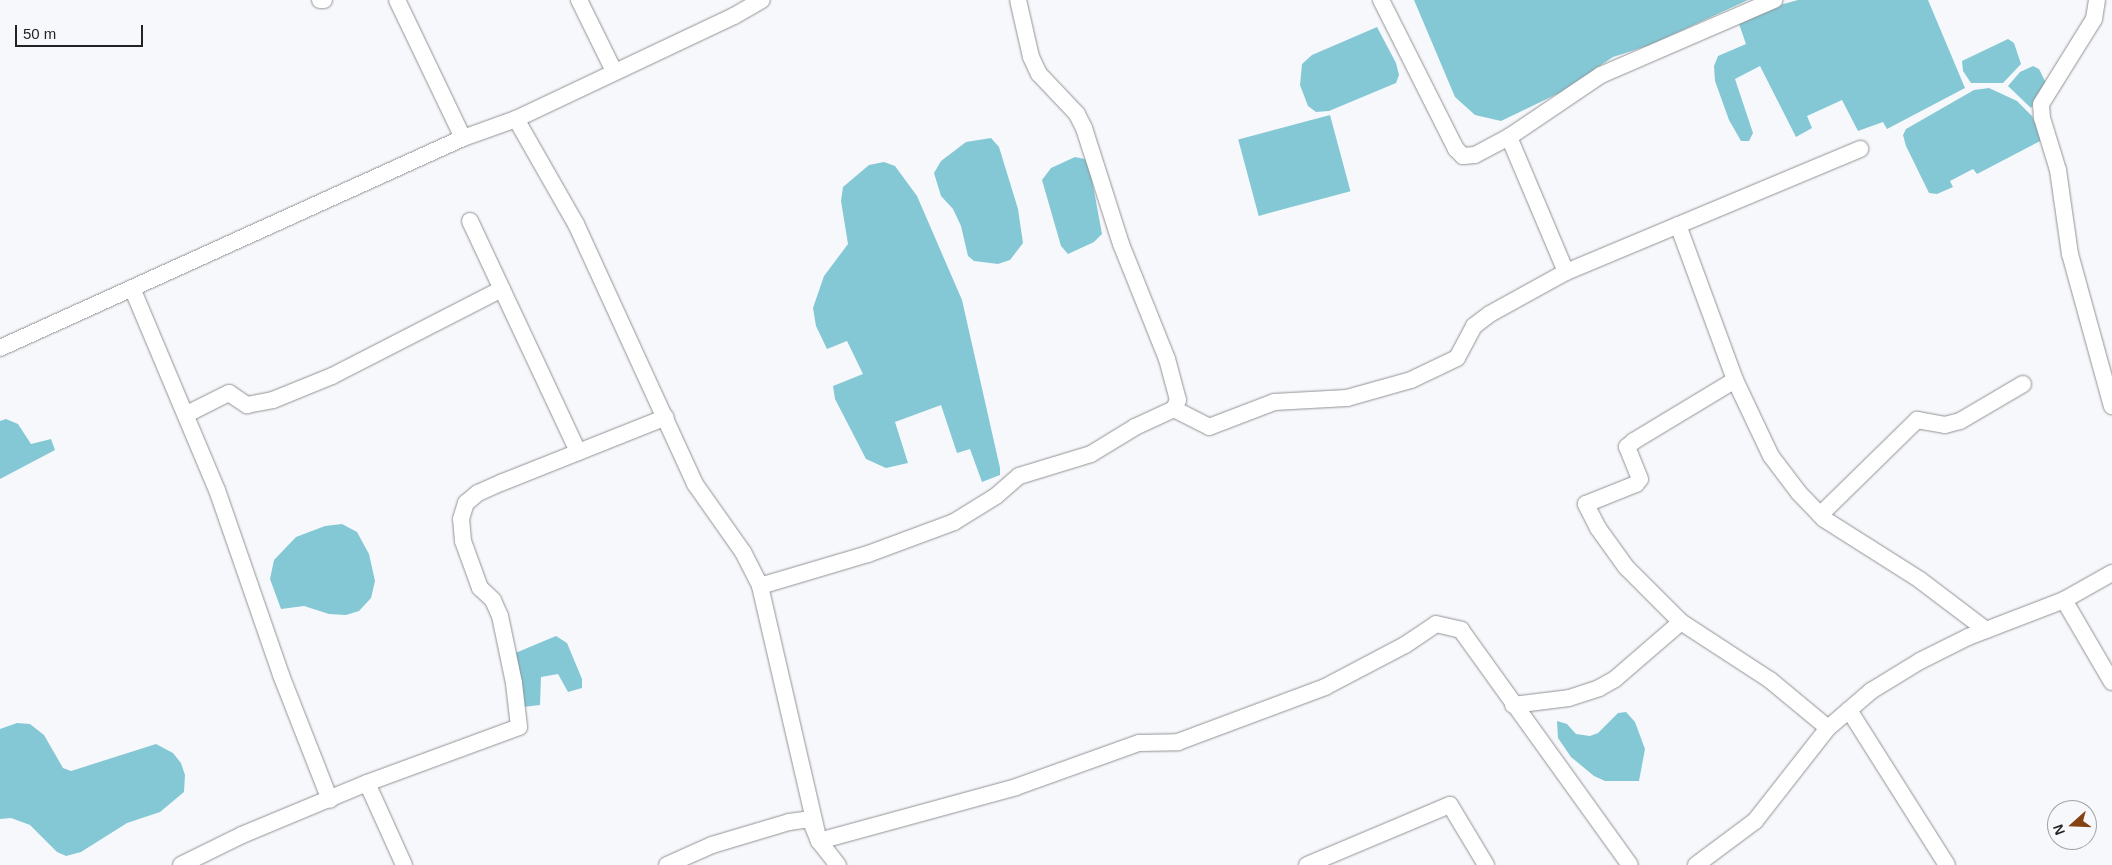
<!DOCTYPE html>
<style>
body{margin:0}
#map{position:relative;width:2112px;height:865px;overflow:hidden;background:#f7f8fb;font-family:Helvetica,sans-serif}
div>[style]{position:absolute}
[style*='--x']{left:calc(var(--x)*1px);top:calc(var(--y)*1px);width:calc(var(--w)*1px);rotate:calc(var(--a)*1deg)}
.water>*{inset:0;background:#84c8d5;transform-origin:0 0}
.roads{filter:drop-shadow(0 0 1px #919295) drop-shadow(0 0 1px #919295)}
.minor>*{height:16px;margin:-8px;padding:0 8px;transform-origin:8px;border-radius:8px;background:#fff}
span{translate:-50% -50%;white-space:nowrap;text-align:center;line-height:1.15;-webkit-text-stroke:4px #f7f8fb;paint-order:stroke}
.north{position:absolute;left:2047px;top:800px;width:50px;height:50px;box-sizing:border-box;background:#f7f8fb;border:1px solid #a2a3a5;border-radius:50%;rotate:250deg;font-size:14px;font-weight:700;line-height:20px;text-align:center;color:#232324}
.north::after{content:'';display:block;margin:auto;width:18px;height:22px;background:#854213;clip-path:polygon(50% 0,100% 100%,50% 72%,0 100%)}
.scale{position:absolute;left:15px;top:25px;width:128px;height:22px;box-sizing:border-box;border:2px solid #232324;border-top:0;padding-left:6px;font-size:15px;line-height:18px;white-space:nowrap;color:#232324;-webkit-text-stroke:4px #f7f8fb;paint-order:stroke}
</style>
<div id="map">
<div class="water">
<i style="clip-path:polygon(1414px 0,1748px 0,1650px 45px,1613px 57px,1559px 93px,1501px 121px,1475px 115px,1455px 97px)"></i>
<i style="clip-path:polygon(1798px 0,1928px 0,1965px 88px,1887px 129px,1883px 122px,1858px 131px,1842px 100px,1807px 116px,1812px 128px,1796px 137px,1760px 66px,1735px 79px,1753px 133px,1749px 141px,1741px 141px,1729px 120px,1715px 81px,1714px 66px,1718px 56px,1746px 44px,1738px 21px,1765px 9px)"></i>
<i style="clip-path:polygon(1377px 27px,1396px 63px,1399px 75px,1396px 83px,1329px 111px,1316px 112px,1308px 106px,1300px 85px,1302px 64px,1312px 55px)"></i>
<i style="clip-path:polygon(2008px 39px,2014px 43px,2021px 64px,2003px 83px,1971px 83px,1963px 71px,1962px 61px)"></i>
<i style="clip-path:polygon(2033px 66px,2039px 69px,2046px 83px,2031px 108px,2008px 86px,2020px 72px)"></i>
<i style="clip-path:polygon(1989px 88px,2017px 101px,2032px 116px,2044px 139px,1977px 174px,1973px 169px,1950px 181px,1953px 187px,1937px 194px,1929px 193px,1906px 146px,1903px 135px,1906px 129px,1974px 90px)"></i>
<i style="left:1330px;top:115px;width:79px;height:95px;rotate:75deg"></i>
<i style="clip-path:polygon(991px 138px,999px 147px,1003px 160px,1018px 209px,1023px 243px,1010px 260px,998px 264px,974px 261px,968px 256px,961px 226px,953px 209px,941px 196px,934px 173px,941px 161px,966px 142px)"></i>
<i style="clip-path:polygon(1075px 157px,1085px 159px,1090px 169px,1102px 234px,1094px 242px,1068px 254px,1061px 246px,1042px 180px,1051px 168px)"></i>
<i style="clip-path:polygon(884px 162px,895px 166px,917px 196px,962px 300px,1000px 468px,1000px 475px,982px 482px,970px 449px,957px 453px,941px 405px,895px 422px,908px 463px,886px 468px,866px 459px,835px 399px,833px 386px,863px 374px,847px 341px,827px 349px,816px 326px,813px 308px,824px 276px,848px 244px,841px 201px,843px 187px,869px 165px)"></i>
<i style="clip-path:polygon(6px 419px,18px 424px,31px 444px,51px 439px,55px 450px,0 479px,0 421px)"></i>
<i style="clip-path:polygon(342px 524px,357px 532px,369px 554px,375px 581px,371px 598px,359px 611px,346px 615px,329px 614px,304px 606px,281px 609px,270px 579px,274px 560px,296px 537px,325px 526px)"></i>
<i style="clip-path:polygon(556px 636px,567px 643px,582px 679px,582px 688px,568px 692px,558px 674px,541px 677px,540px 705px,523px 707px,513px 654px)"></i>
<i style="clip-path:polygon(1626px 712px,1635px 722px,1645px 749px,1639px 781px,1605px 781px,1594px 776px,1571px 757px,1558px 738px,1557px 721px,1567px 724px,1576px 734px,1590px 736px,1598px 733px,1618px 713px)"></i>
<i style="clip-path:polygon(17px 723px,30px 724px,44px 735px,63px 768px,71px 771px,156px 744px,173px 753px,181px 763px,185px 775px,184px 792px,160px 812px,127px 823px,81px 852px,66px 856px,57px 852px,30px 825px,11px 818px,0 819px,0 729px)"></i>
</div>
<div class="roads">
<div class="minor">
<i style="--x:320;--y:0;--w:4;--a:0"></i>
<i style="--x:397;--y:0;--w:153;--a:64.4"></i>
<i style="--x:463;--y:138;--w:56;--a:-19.7"></i>
<i style="--x:516;--y:119;--w:121;--a:60.3"></i>
<i style="--x:576;--y:224;--w:286;--a:65.4"></i>
<i style="--x:695;--y:484;--w:83;--a:54.8"></i>
<i style="--x:743;--y:552;--w:38;--a:63"></i>
<i style="--x:760;--y:586;--w:262;--a:77"></i>
<i style="--x:819;--y:841;--w:31;--a:52"></i>
<i style="--x:579;--y:0;--w:79;--a:63.8"></i>
<i style="--x:1381;--y:0;--w:167;--a:63.3"></i>
<i style="--x:1456;--y:149;--w:10;--a:45"></i>
<i style="--x:1463;--y:156;--w:12;--a:-5"></i>
<i style="--x:1475;--y:155;--w:38;--a:-28"></i>
<i style="--x:2097;--y:0;--w:19;--a:99"></i>
<i style="--x:2094;--y:19;--w:100;--a:121.9"></i>
<i style="--x:2041;--y:104;--w:14;--a:86"></i>
<i style="--x:2042;--y:118;--w:54;--a:72.9"></i>
<i style="--x:2058;--y:170;--w:85;--a:81.9"></i>
<i style="--x:2070;--y:254;--w:158;--a:74.6"></i>
<i style="--x:516;--y:119;--w:241;--a:-25.3"></i>
<i style="--x:734;--y:16;--w:32;--a:-30"></i>
<i style="--x:470;--y:221;--w:255;--a:64.9"></i>
<i style="--x:1678;--y:225;--w:165;--a:69.8"></i>
<i style="--x:1735;--y:380;--w:84;--a:64.7"></i>
<i style="--x:1771;--y:456;--w:46;--a:52.9"></i>
<i style="--x:1799;--y:493;--w:36;--a:46"></i>
<i style="--x:1824;--y:519;--w:114;--a:32.4"></i>
<i style="--x:1920;--y:580;--w:83;--a:37.1"></i>
<i style="--x:1566;--y:272;--w:147;--a:-112.9"></i>
<i style="--x:1509;--y:137;--w:111;--a:-34"></i>
<i style="--x:1601;--y:75;--w:189;--a:-23.4"></i>
<i style="--x:132;--y:288;--w:219;--a:67.2"></i>
<i style="--x:217;--y:490;--w:196;--a:70.9"></i>
<i style="--x:281;--y:675;--w:134;--a:68.6"></i>
<i style="--x:0;--y:348;--w:508;--a:-24.4"></i>
<i style="--x:1174;--y:409;--w:39;--a:27"></i>
<i style="--x:1209;--y:427;--w:70;--a:-21"></i>
<i style="--x:1274;--y:402;--w:73;--a:-3.1"></i>
<i style="--x:1347;--y:398;--w:66;--a:-15.7"></i>
<i style="--x:1411;--y:380;--w:51;--a:-25.6"></i>
<i style="--x:1457;--y:358;--w:36;--a:-62"></i>
<i style="--x:1474;--y:326;--w:20;--a:-37"></i>
<i style="--x:1490;--y:314;--w:87;--a:-28.9"></i>
<i style="--x:1566;--y:272;--w:319;--a:-22.7"></i>
<i style="--x:187;--y:414;--w:47;--a:-26.6"></i>
<i style="--x:229;--y:393;--w:22;--a:34"></i>
<i style="--x:247;--y:405;--w:26;--a:-11"></i>
<i style="--x:273;--y:400;--w:64;--a:-22.1"></i>
<i style="--x:332;--y:376;--w:191;--a:-27.1"></i>
<i style="--x:1820;--y:515;--w:136;--a:-44.4"></i>
<i style="--x:1917;--y:420;--w:28;--a:10"></i>
<i style="--x:1945;--y:425;--w:16;--a:-15"></i>
<i style="--x:1960;--y:421;--w:73;--a:-30.4"></i>
<i style="--x:760;--y:586;--w:113;--a:-16.5"></i>
<i style="--x:868;--y:554;--w:92;--a:-20.4"></i>
<i style="--x:954;--y:522;--w:49;--a:-31.8"></i>
<i style="--x:996;--y:496;--w:30;--a:-41"></i>
<i style="--x:1019;--y:476;--w:75;--a:-17"></i>
<i style="--x:1091;--y:454;--w:52;--a:-31.5"></i>
<i style="--x:1135;--y:427;--w:43;--a:-24.8"></i>
<i style="--x:1174;--y:409;--w:10;--a:-66"></i>
<i style="--x:1178;--y:400;--w:42;--a:-105"></i>
<i style="--x:1167;--y:359;--w:124;--a:-111.8"></i>
<i style="--x:1121;--y:244;--w:122;--a:-107.7"></i>
<i style="--x:1084;--y:128;--w:16;--a:-117"></i>
<i style="--x:1077;--y:114;--w:55;--a:-133.5"></i>
<i style="--x:1039;--y:74;--w:19;--a:-115"></i>
<i style="--x:1031;--y:57;--w:58;--a:-102.8"></i>
<i style="--x:2064;--y:600;--w:95;--a:59.7"></i>
<i style="--x:1681;--y:622;--w:106;--a:33.1"></i>
<i style="--x:1770;--y:680;--w:75;--a:39.6"></i>
<i style="--x:1513;--y:705;--w:56;--a:-7.1"></i>
<i style="--x:1569;--y:698;--w:32;--a:-18"></i>
<i style="--x:1599;--y:688;--w:18;--a:-29"></i>
<i style="--x:1615;--y:679;--w:87;--a:-40.8"></i>
<i style="--x:1681;--y:622;--w:78;--a:-135"></i>
<i style="--x:1626;--y:567;--w:48;--a:-125.7"></i>
<i style="--x:1598;--y:528;--w:27;--a:-117"></i>
<i style="--x:1586;--y:504;--w:54;--a:-21.8"></i>
<i style="--x:1636;--y:484;--w:6;--a:-51"></i>
<i style="--x:1640;--y:479;--w:35;--a:-112"></i>
<i style="--x:1627;--y:447;--w:9;--a:-41"></i>
<i style="--x:1634;--y:441;--w:118;--a:-31.1"></i>
<i style="--x:1849;--y:710;--w:183;--a:57.7"></i>
<i style="--x:367;--y:783;--w:162;--a:-20.2"></i>
<i style="--x:519;--y:727;--w:44;--a:-96.5"></i>
<i style="--x:514;--y:683;--w:68;--a:-101.8"></i>
<i style="--x:500;--y:616;--w:17;--a:-114"></i>
<i style="--x:493;--y:600;--w:18;--a:-137"></i>
<i style="--x:480;--y:588;--w:50;--a:-109.9"></i>
<i style="--x:463;--y:541;--w:22;--a:-95"></i>
<i style="--x:461;--y:519;--w:17;--a:-73"></i>
<i style="--x:466;--y:503;--w:16;--a:-40"></i>
<i style="--x:478;--y:493;--w:27;--a:-24"></i>
<i style="--x:503;--y:482;--w:175;--a:-21.7"></i>
<i style="--x:181;--y:865;--w:68;--a:-26.2"></i>
<i style="--x:242;--y:835;--w:135;--a:-22.6"></i>
<i style="--x:367;--y:783;--w:90;--a:65.7"></i>
<i style="--x:667;--y:865;--w:49;--a:-24"></i>
<i style="--x:712;--y:845;--w:80;--a:-16.6"></i>
<i style="--x:789;--y:822;--w:21;--a:-8"></i>
<i style="--x:810;--y:819;--w:24;--a:68"></i>
<i style="--x:819;--y:841;--w:204;--a:-15.3"></i>
<i style="--x:1016;--y:787;--w:131;--a:-19.7"></i>
<i style="--x:1139;--y:743;--w:39;--a:-1"></i>
<i style="--x:1178;--y:742;--w:157;--a:-20.5"></i>
<i style="--x:1325;--y:687;--w:90;--a:-27.7"></i>
<i style="--x:1405;--y:645;--w:37;--a:-34"></i>
<i style="--x:1436;--y:624;--w:26;--a:13"></i>
<i style="--x:1461;--y:630;--w:289;--a:54.3"></i>
<i style="--x:1307;--y:865;--w:155;--a:-22.8"></i>
<i style="--x:1450;--y:805;--w:70;--a:59"></i>
<i style="--x:1696;--y:865;--w:74;--a:-36.7"></i>
<i style="--x:1755;--y:821;--w:118;--a:-51.9"></i>
<i style="--x:1828;--y:728;--w:57;--a:-40.7"></i>
<i style="--x:1871;--y:691;--w:57;--a:-31.5"></i>
<i style="--x:1920;--y:661;--w:54;--a:-26.6"></i>
<i style="--x:1968;--y:637;--w:103;--a:-21.1"></i>
<i style="--x:2064;--y:600;--w:55;--a:-29.4"></i>
</div>
</div>
<div class="north">N</div>
<div class="scale">50 m</div>
</div>
